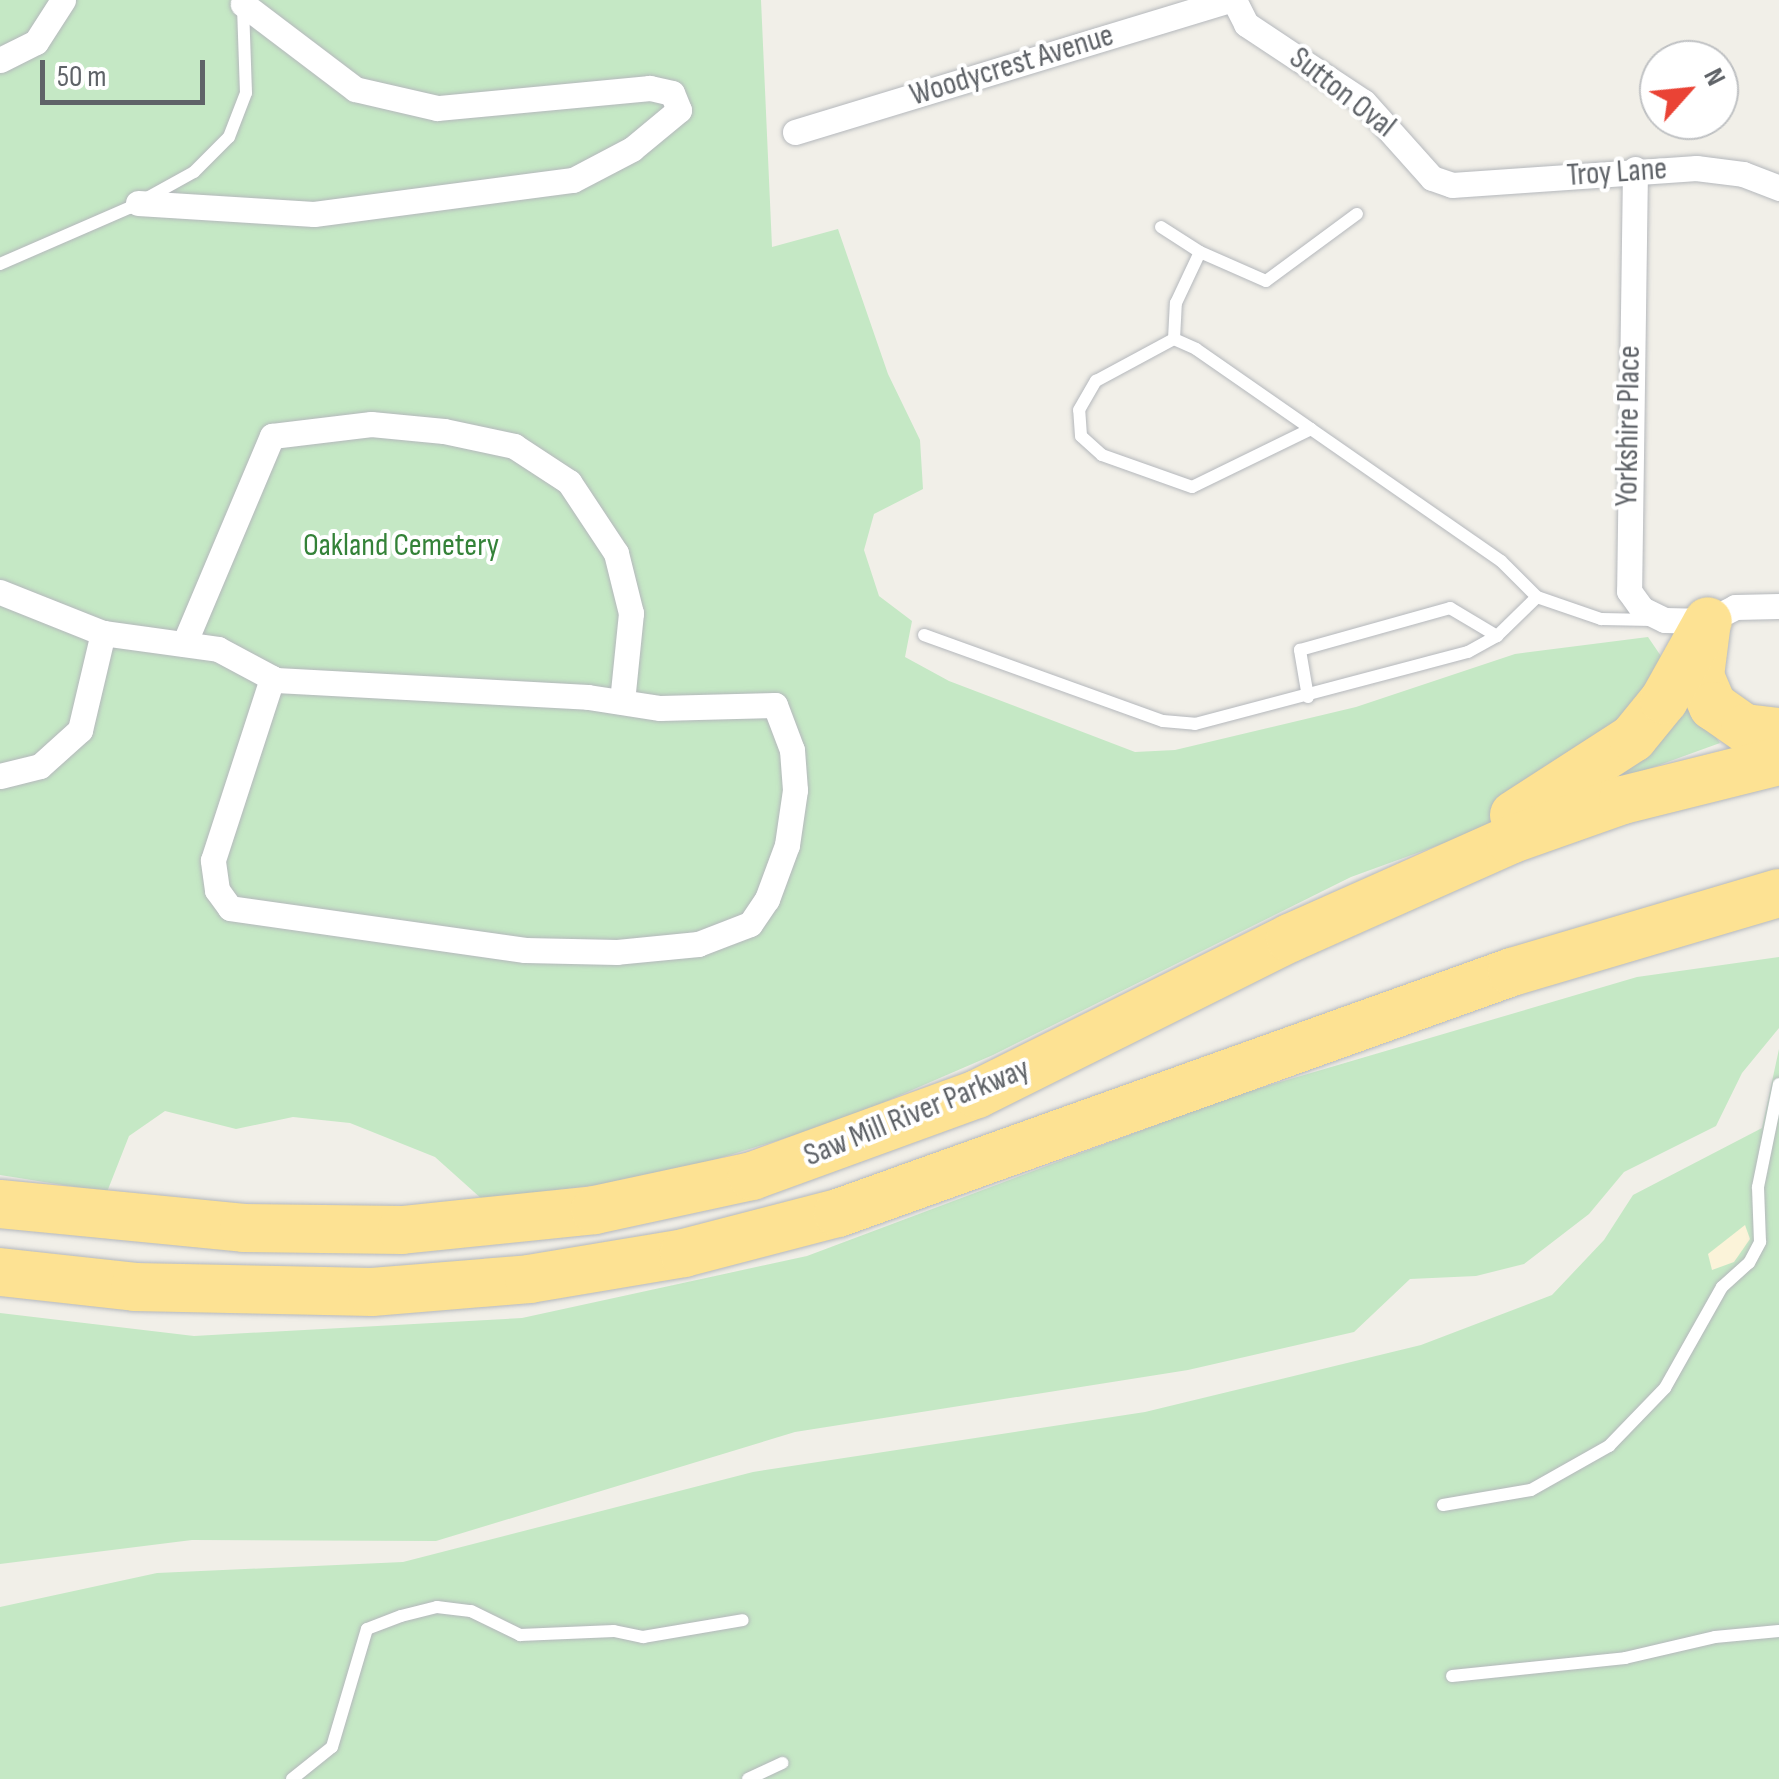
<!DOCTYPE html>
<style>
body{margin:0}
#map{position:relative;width:1779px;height:1779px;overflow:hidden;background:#f1efe8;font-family:"Sofia Sans Condensed",sans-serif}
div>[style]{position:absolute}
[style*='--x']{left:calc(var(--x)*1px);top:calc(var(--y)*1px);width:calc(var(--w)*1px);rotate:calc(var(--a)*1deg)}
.green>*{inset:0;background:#c5e8c5}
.sand>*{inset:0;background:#fbf3d9}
.roads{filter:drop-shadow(0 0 2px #b5b8bc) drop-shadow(0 0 2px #b5b8bc)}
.lane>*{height:12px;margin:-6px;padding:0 6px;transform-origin:6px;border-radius:6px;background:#fff}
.street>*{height:25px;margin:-12.5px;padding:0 12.5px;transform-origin:12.5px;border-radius:12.5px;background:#fff}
.highway>*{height:48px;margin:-24px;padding:0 24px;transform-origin:24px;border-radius:24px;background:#fde293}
span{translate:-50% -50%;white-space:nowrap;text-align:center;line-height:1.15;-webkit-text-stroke:8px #fff;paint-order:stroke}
.street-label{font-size:32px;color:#5f6368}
.park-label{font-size:32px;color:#348238}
.north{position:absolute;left:1639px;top:40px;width:100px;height:100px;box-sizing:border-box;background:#fff;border:2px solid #bfc1c3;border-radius:50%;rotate:63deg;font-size:28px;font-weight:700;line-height:40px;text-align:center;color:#5f6368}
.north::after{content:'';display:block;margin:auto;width:35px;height:45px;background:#ea4335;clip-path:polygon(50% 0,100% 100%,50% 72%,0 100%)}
.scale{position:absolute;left:40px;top:60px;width:165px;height:45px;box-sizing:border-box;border:5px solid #5f6368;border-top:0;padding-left:12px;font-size:30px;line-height:35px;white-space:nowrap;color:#5f6368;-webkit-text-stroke:8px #fff;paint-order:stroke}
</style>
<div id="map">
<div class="green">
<i style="clip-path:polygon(0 0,761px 0,772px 247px,838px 229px,888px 374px,920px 440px,923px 489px,874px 514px,864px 550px,879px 596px,912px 621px,905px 657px,949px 681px,1135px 752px,1175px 750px,1356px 707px,1515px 654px,1648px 637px,1720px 743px,1351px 877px,993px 1055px,838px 1122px,658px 1177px,483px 1200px,435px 1157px,350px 1123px,293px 1117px,236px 1129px,165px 1111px,129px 1136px,107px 1192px,0 1175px)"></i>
<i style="clip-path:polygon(1779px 957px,1779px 1028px,1742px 1073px,1716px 1126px,1624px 1172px,1589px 1214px,1524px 1264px,1476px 1276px,1410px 1279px,1354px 1332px,1188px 1370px,795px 1432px,436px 1541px,192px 1540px,0 1564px,0 1313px,194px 1336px,522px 1318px,807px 1256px,1233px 1096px,1637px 977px)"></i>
<i style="clip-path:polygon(1779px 1049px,1779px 1779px,0 1779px,0 1607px,157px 1573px,403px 1562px,753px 1472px,1145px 1412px,1421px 1345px,1552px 1295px,1604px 1240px,1633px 1195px,1762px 1128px)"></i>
</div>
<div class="sand">
<i style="clip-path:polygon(1745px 1225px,1750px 1239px,1734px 1262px,1712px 1270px,1708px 1254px)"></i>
</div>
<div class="roads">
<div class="lane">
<i style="--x:1161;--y:227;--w:46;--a:32.7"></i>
<i style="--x:0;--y:264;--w:141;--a:-23.5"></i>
<i style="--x:129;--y:208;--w:74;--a:-29"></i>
<i style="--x:194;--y:172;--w:49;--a:-45"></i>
<i style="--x:229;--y:137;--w:47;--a:-68.9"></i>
<i style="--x:246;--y:93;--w:86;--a:-92"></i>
<i style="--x:1174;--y:339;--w:36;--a:-87"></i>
<i style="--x:1176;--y:303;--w:56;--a:-64.8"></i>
<i style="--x:1200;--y:252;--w:72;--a:23.7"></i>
<i style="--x:1266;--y:281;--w:113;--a:-36.4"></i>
<i style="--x:1311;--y:429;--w:132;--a:154"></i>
<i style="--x:1192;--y:487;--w:96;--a:-160.4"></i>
<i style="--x:1102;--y:455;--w:28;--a:-138"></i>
<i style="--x:1081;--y:436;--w:26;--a:-94"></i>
<i style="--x:1079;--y:410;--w:34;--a:-60"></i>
<i style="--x:1096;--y:381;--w:89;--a:-28.3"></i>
<i style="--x:1174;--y:339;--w:24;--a:24"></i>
<i style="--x:1196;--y:349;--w:140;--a:34.8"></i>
<i style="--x:1311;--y:429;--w:231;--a:34.8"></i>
<i style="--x:1501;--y:561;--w:51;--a:45"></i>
<i style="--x:1537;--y:597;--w:68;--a:19"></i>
<i style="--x:1601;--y:619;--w:51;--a:1.1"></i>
<i style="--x:924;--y:635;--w:254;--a:19.8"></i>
<i style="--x:1163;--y:721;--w:32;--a:5"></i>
<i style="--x:1195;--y:724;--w:282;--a:-14.8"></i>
<i style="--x:1468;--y:652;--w:33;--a:-29"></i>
<i style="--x:1497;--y:636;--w:56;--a:-44.3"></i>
<i style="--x:1308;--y:697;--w:48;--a:-99.7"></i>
<i style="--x:1300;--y:650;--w:156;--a:-15.6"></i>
<i style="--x:1450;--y:608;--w:55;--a:30.8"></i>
<i style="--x:1443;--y:1505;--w:89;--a:-9.7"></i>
<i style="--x:1531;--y:1490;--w:90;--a:-29.4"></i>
<i style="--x:1609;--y:1446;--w:81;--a:-46"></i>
<i style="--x:1665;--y:1388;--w:116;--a:-60.6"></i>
<i style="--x:1722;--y:1287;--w:36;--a:-42"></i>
<i style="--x:1749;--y:1263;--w:24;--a:-62"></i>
<i style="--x:1760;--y:1242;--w:55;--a:-92.1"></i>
<i style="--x:1758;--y:1187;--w:105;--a:-78.5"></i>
<i style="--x:1452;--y:1676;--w:174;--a:-5.9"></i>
<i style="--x:1625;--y:1658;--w:92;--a:-13.1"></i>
<i style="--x:1715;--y:1637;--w:64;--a:-5.4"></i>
<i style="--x:292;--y:1779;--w:51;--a:-38.7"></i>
<i style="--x:332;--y:1747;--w:123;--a:-73.5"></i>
<i style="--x:367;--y:1629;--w:36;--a:-21"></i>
<i style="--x:401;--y:1616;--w:37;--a:-14"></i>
<i style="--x:437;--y:1607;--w:34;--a:7"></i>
<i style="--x:471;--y:1611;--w:55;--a:26.1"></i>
<i style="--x:520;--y:1635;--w:94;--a:-2.4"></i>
<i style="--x:614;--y:1631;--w:30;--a:12"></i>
<i style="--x:643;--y:1637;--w:101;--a:-9.6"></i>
<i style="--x:748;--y:1779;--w:38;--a:-25"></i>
</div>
<div class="street">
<i style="--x:1234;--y:0;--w:27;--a:63"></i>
<i style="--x:1246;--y:24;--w:141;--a:33.5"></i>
<i style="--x:1364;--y:102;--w:102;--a:48.2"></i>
<i style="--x:1432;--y:178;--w:21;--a:19"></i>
<i style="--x:1452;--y:185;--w:245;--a:-4"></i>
<i style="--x:1696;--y:168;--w:47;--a:7.3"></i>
<i style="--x:1743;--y:174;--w:39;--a:21"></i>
<i style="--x:0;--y:60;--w:40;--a:-26.6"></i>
<i style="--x:36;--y:42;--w:50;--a:-57.3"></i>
<i style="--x:795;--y:132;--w:454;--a:-16.9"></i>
<i style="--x:1635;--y:169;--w:422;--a:90.8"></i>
<i style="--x:1629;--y:591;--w:22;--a:54"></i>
<i style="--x:1642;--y:609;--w:25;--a:26"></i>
<i style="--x:1665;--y:620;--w:43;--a:1.3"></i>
<i style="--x:1708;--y:621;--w:30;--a:-27"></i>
<i style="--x:1735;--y:607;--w:44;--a:-1.3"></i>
<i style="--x:138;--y:203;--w:176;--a:3.6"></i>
<i style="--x:314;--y:214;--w:261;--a:-7.5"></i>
<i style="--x:573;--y:180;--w:67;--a:-27.7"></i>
<i style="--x:632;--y:149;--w:61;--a:-39.7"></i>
<i style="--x:679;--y:110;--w:18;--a:-112"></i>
<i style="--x:672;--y:93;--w:23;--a:-167"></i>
<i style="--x:650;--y:88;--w:214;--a:174.6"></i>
<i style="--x:437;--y:108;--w:84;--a:-167"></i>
<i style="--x:355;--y:89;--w:141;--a:-142.8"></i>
<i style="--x:0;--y:592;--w:111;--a:21.7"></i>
<i style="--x:103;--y:633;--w:116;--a:7.9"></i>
<i style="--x:218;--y:649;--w:61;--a:28.2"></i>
<i style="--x:272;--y:678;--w:4;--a:27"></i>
<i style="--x:276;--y:680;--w:312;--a:3.1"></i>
<i style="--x:588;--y:697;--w:73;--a:8.7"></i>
<i style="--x:660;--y:708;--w:115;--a:-1.5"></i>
<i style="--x:775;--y:705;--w:48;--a:69.3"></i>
<i style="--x:792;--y:750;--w:40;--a:85.7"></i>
<i style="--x:795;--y:790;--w:56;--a:98.3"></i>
<i style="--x:787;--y:845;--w:58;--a:110.3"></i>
<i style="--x:767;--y:899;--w:30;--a:124"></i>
<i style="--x:750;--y:924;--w:56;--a:159"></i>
<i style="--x:698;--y:944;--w:81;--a:174.4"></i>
<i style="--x:617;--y:952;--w:92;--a:-178.8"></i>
<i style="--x:525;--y:950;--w:298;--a:-171.9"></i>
<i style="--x:230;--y:908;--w:22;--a:-126"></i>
<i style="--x:217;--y:890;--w:30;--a:-98"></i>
<i style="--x:213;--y:860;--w:191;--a:-72"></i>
<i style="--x:184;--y:644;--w:226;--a:-67.1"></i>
<i style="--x:272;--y:436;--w:100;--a:-6.9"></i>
<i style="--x:371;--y:424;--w:73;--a:5.5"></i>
<i style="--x:444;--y:431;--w:72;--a:12.1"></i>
<i style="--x:514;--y:446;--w:66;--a:33.2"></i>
<i style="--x:569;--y:482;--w:85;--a:56.5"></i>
<i style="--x:616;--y:553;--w:62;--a:76"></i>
<i style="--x:631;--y:613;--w:89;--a:95.8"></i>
<i style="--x:0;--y:776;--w:41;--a:-14"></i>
<i style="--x:40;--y:766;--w:54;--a:-42"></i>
<i style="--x:80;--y:730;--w:100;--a:-76.7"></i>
</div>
<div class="highway">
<i style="--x:1706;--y:629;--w:47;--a:97.3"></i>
<i style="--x:1700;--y:676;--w:33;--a:67"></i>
<i style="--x:1713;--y:706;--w:39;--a:35"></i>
<i style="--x:1745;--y:728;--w:34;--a:7"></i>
<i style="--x:1514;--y:815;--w:142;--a:-32.9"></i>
<i style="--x:1633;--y:738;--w:49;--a:-50.8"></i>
<i style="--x:1664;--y:700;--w:90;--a:-60.9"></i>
<i style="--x:0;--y:1204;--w:245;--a:5.6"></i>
<i style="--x:244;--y:1228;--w:158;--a:0.7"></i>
<i style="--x:402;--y:1230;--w:194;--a:-5.9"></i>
<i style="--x:595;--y:1210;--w:161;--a:-12.2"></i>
<i style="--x:752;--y:1176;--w:239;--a:-20"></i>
<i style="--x:977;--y:1094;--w:350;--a:-26.5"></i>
<i style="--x:1290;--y:938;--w:241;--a:-24"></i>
<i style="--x:1510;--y:840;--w:120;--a:-19.5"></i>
<i style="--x:1623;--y:800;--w:161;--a:-14"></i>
<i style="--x:0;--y:1272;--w:136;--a:6.3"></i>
<i style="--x:135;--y:1287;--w:237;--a:1.2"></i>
<i style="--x:372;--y:1292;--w:158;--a:-4.7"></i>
<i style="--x:529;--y:1279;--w:157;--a:-9.5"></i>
<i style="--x:684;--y:1253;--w:159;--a:-14.6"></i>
<i style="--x:838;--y:1213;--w:716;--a:-19.68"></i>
<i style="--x:1512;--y:972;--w:278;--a:-16.5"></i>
</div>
</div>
<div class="street-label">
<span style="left:1012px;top:66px;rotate:-17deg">Woodycrest Avenue</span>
<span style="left:1342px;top:93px;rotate:38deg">Sutton Oval</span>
<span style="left:1617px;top:173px;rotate:-4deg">Troy Lane</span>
<span style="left:1629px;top:426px;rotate:-89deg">Yorkshire Place</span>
<span style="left:917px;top:1113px;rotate:-22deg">Saw Mill River Parkway</span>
</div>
<div class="park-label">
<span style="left:401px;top:546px">Oakland Cemetery</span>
</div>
<div class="north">N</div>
<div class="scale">50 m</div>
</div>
